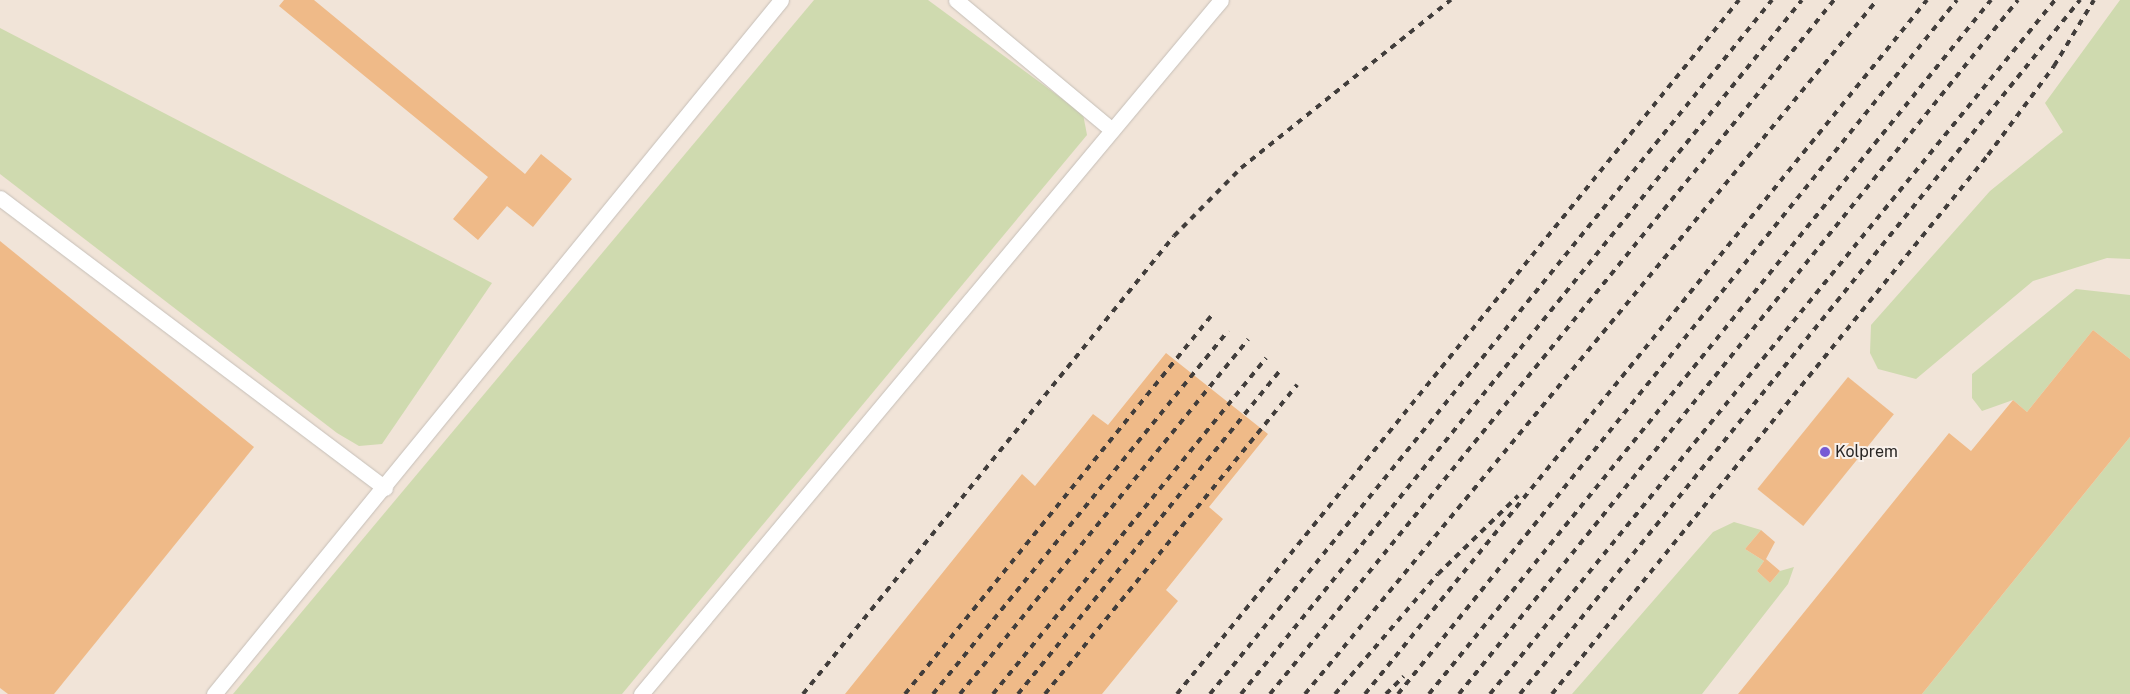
<!DOCTYPE html>
<style>
body{margin:0}
#map{position:relative;width:2130px;height:694px;overflow:hidden;background:#f8f0ea;font-family:"Public Sans",sans-serif}
div>[style]{position:absolute}
[style*='--x']{left:calc(var(--x)*1px);top:calc(var(--y)*1px);width:calc(var(--w)*1px);rotate:calc(var(--a)*1deg)}
.built>*{inset:0;background:#f1e4d8;transform-origin:0 0}
.green>*{inset:0;background:#cfdaaf}
.building>*{inset:0;background:#efba88;transform-origin:0 0}
.roads{filter:drop-shadow(0 0 1px #c5beb7) drop-shadow(0 0 1px #c5beb7)}
.service>*{height:15px;margin:-7.5px;padding:0 7.5px;transform-origin:7.5px;border-radius:7.5px;background:#fff}
.rail>*{height:4px;margin-top:-2px;transform-origin:0;background:repeating-linear-gradient(90deg,#413d3b 0 6px,transparent 0 12px)}
.dots>*{width:14px;height:14px;translate:-50% -50%;box-sizing:border-box;border:2px solid #f8f0ea;border-radius:50%}
span{translate:-50% -50%;white-space:nowrap;text-align:center;line-height:1.15;-webkit-text-stroke:4px #f8f0ea;paint-order:stroke}
.poi-label{font-size:16px;color:#292624}
.left{translate:0 -50%;text-align:left}
</style>
<div id="map">
<div class="built">
<i style="left:0;top:0;width:2130px;height:694px"></i>
</div>
<div class="green">
<i style="clip-path:polygon(814px 0,928px 0,1083px 114px,1087px 135px,622px 694px,233px 694px)"></i>
<i style="clip-path:polygon(2120px 0,2130px 0,2130px 259px,2107px 258px,2033px 281px,1916px 379px,1878px 369px,1870px 353px,1871px 325px,1990px 191px,2063px 132px,2045px 103px)"></i>
<i style="clip-path:polygon(0 28px,492px 283px,382px 444px,359px 446px,337px 433px,0 174px)"></i>
<i style="clip-path:polygon(2076px 289px,2130px 295px,2130px 359px,2093px 330px,2027px 412px,2013px 400px,1982px 411px,1972px 398px,1972px 374px)"></i>
<i style="clip-path:polygon(2130px 437px,2130px 694px,1922px 694px)"></i>
<i style="clip-path:polygon(1734px 522px,1761px 530px,1745px 549px,1764px 561px,1757px 571px,1770px 583px,1780px 571px,1794px 567px,1788px 584px,1702px 694px,1572px 694px,1713px 532px)"></i>
</div>
<div class="building">
<i style="clip-path:polygon(284px 0,314px 0,525px 174px,541px 154px,572px 179px,533px 227px,507px 206px,478px 240px,453px 219px,488px 177px,279px 6px)"></i>
<i style="clip-path:polygon(0 241px,254px 447px,54px 694px,8px 694px,0 688px)"></i>
<i style="clip-path:polygon(2093px 330px,2130px 359px,2130px 437px,1922px 694px,1738px 694px,1949px 433px,1971px 451px,2013px 400px,2027px 412px)"></i>
<i style="clip-path:polygon(1166px 353px,1268px 434px,1209px 507px,1223px 519px,1166px 590px,1178px 601px,1102px 694px,845px 694px,1022px 474px,1035px 486px,1093px 414px,1108px 425px)"></i>
<i style="left:1848px;top:377px;width:59px;height:144px;rotate:39deg"></i>
<i style="clip-path:polygon(1761px 530px,1775px 542px,1766px 559px,1780px 571px,1770px 583px,1757px 571px,1764px 561px,1745px 549px)"></i>
</div>
<div class="roads">
<div class="service">
<i style="--x:956;--y:0;--w:203;--a:39.8"></i>
<i style="--x:0;--y:198;--w:482;--a:37"></i>
<i style="--x:214;--y:694;--w:896;--a:-50.75"></i>
<i style="--x:641;--y:694;--w:904;--a:-50.11"></i>
</div>
</div>
<div class="rail">
<i style="--x:803;--y:694;--w:589;--a:-50.99"></i>
<i style="--x:1174;--y:236;--w:95;--a:-45.4"></i>
<i style="--x:1241;--y:168;--w:269;--a:-38.7"></i>
<i style="--x:905;--y:694;--w:486;--a:-51"></i>
<i style="--x:933;--y:694;--w:468;--a:-50.9"></i>
<i style="--x:960;--y:694;--w:457;--a:-50.9"></i>
<i style="--x:993;--y:694;--w:433;--a:-50.9"></i>
<i style="--x:1018;--y:694;--w:416;--a:-51"></i>
<i style="--x:1045;--y:694;--w:399;--a:-50.8"></i>
<i style="--x:1177;--y:694;--w:893;--a:-51"></i>
<i style="--x:1210;--y:694;--w:893;--a:-51"></i>
<i style="--x:1241;--y:694;--w:892;--a:-51.05"></i>
<i style="--x:1270;--y:694;--w:894;--a:-50.9"></i>
<i style="--x:1305;--y:694;--w:899;--a:-50.5"></i>
<i style="--x:1335;--y:694;--w:158;--a:-49.4"></i>
<i style="--x:1438;--y:574;--w:112;--a:-44.3"></i>
<i style="--x:1365;--y:694;--w:893;--a:-51"></i>
<i style="--x:1386;--y:694;--w:25;--a:-45"></i>
<i style="--x:1398;--y:694;--w:891;--a:-51.15"></i>
<i style="--x:1429;--y:694;--w:893;--a:-51"></i>
<i style="--x:1459;--y:694;--w:891;--a:-51.15"></i>
<i style="--x:1490;--y:694;--w:895;--a:-50.85"></i>
<i style="--x:1520;--y:694;--w:892;--a:-51.1"></i>
<i style="--x:1552;--y:694;--w:693;--a:-51.03"></i>
<i style="--x:1988;--y:155;--w:111;--a:-53.4"></i>
<i style="--x:2054;--y:66;--w:77;--a:-58.8"></i>
</div>
<div class="dots">
<i style="left:1825px;top:452px;background:#765ad4"></i>
</div>
<div class="poi-label">
<span class="left" style="left:1835px;top:452px">Kolprem</span>
</div>
</div>
